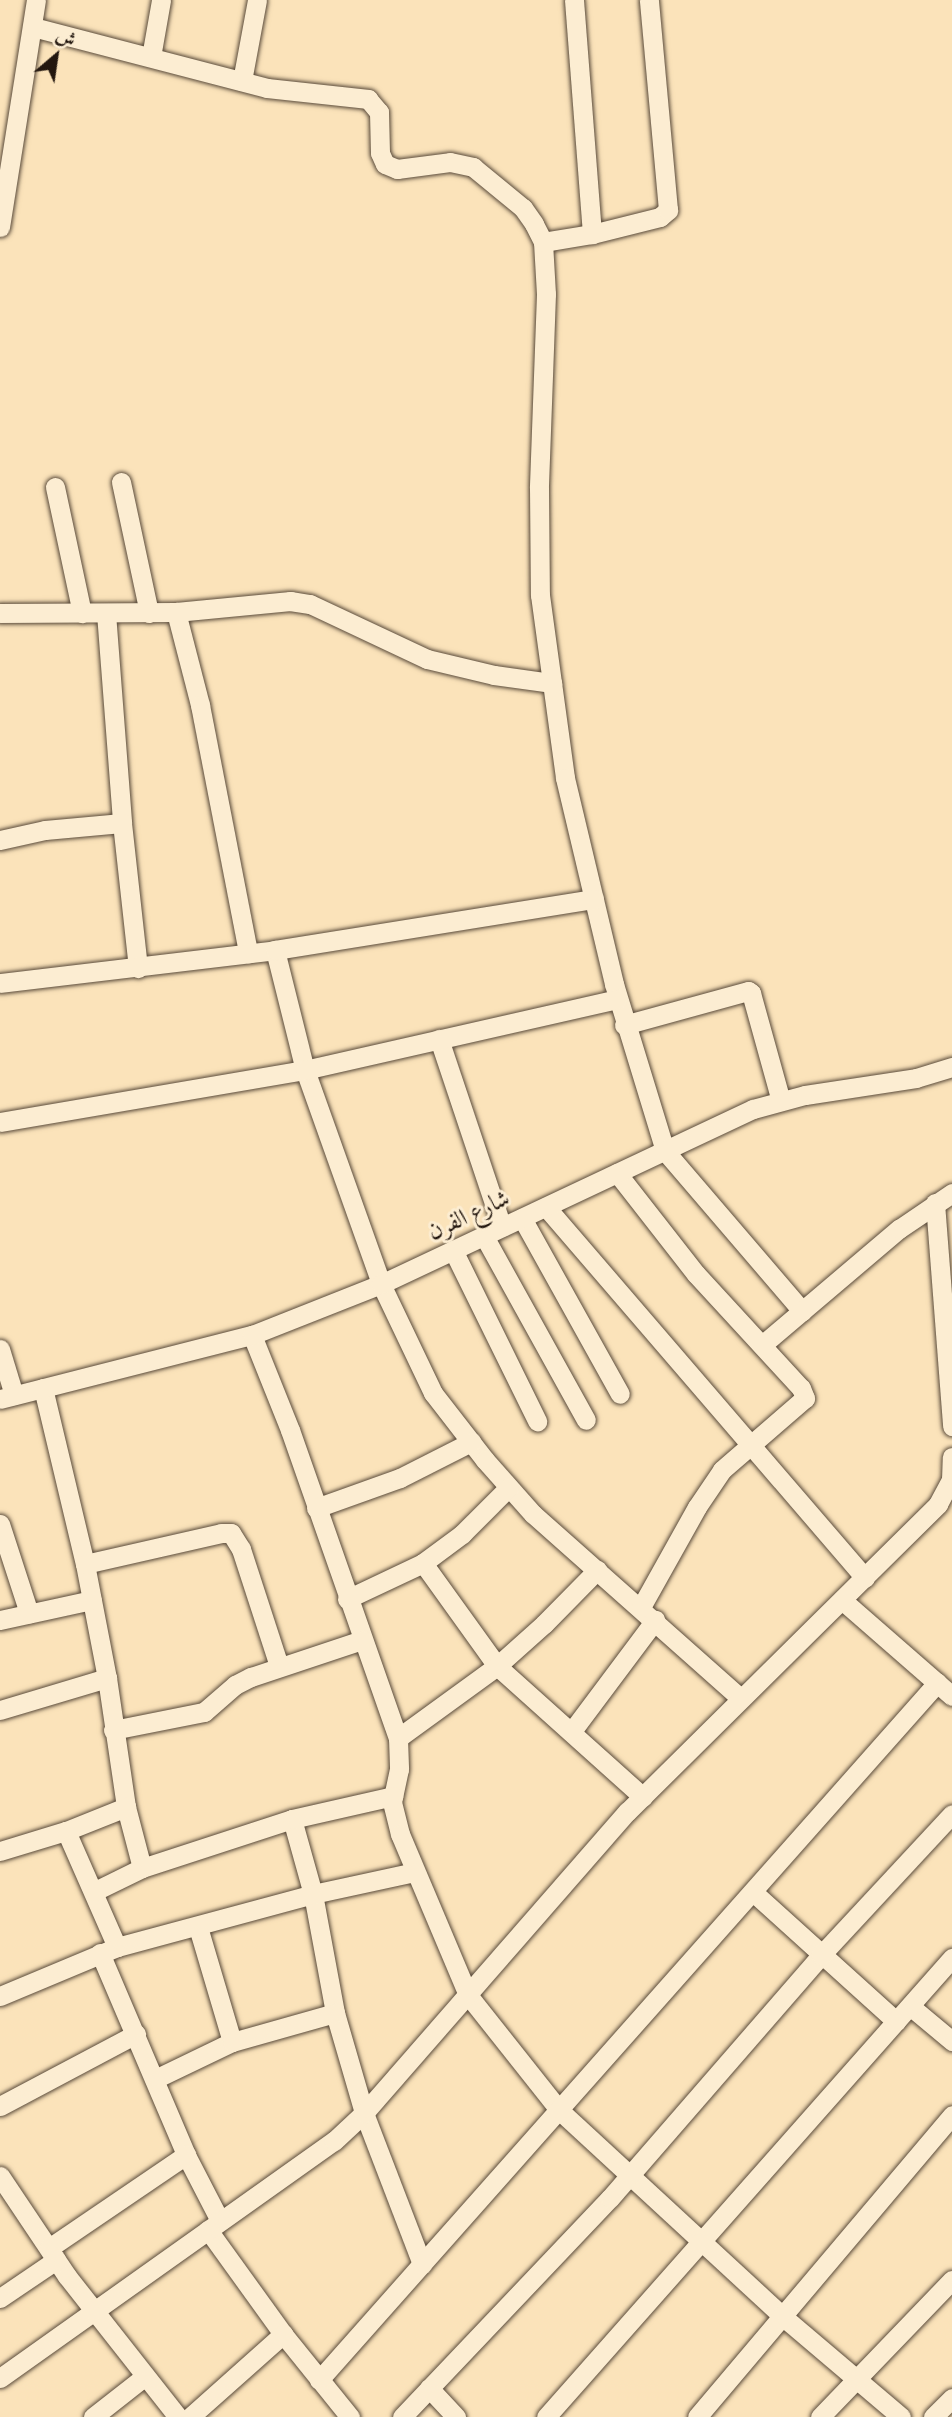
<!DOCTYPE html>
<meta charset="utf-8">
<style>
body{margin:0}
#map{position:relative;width:952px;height:2417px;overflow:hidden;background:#fbe3ba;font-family:"Libre Bodoni",Amiri,serif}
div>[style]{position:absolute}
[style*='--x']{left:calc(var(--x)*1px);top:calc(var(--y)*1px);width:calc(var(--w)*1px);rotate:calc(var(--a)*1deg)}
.roads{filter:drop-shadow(0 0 2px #594a3a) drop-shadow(0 0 2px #594a3a)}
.street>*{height:19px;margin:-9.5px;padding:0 9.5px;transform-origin:9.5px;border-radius:9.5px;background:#fcedd2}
span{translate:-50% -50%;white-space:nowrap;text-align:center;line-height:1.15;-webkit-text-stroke:6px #fcedd2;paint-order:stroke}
.street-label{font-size:24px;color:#23170f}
.north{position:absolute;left:21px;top:21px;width:70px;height:70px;-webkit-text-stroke:5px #fcedd2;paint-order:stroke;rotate:29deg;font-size:19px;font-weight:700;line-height:28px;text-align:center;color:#23170f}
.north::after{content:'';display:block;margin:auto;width:24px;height:32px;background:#23170f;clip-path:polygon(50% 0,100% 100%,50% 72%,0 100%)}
</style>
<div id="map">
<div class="roads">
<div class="street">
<i style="--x:574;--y:0;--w:235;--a:85.6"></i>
<i style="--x:33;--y:27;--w:242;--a:14.6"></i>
<i style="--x:267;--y:88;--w:102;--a:6.2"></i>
<i style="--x:368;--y:99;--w:17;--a:50"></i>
<i style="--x:379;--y:112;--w:41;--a:88.6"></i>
<i style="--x:380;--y:153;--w:12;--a:66"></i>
<i style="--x:385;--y:164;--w:13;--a:23"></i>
<i style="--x:397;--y:169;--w:53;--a:-7.5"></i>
<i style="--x:450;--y:162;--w:24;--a:12"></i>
<i style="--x:473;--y:167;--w:65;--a:39.4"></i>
<i style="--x:523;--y:208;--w:19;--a:55"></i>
<i style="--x:534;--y:224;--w:20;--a:63"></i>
<i style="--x:543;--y:242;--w:52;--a:86.7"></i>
<i style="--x:546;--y:294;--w:194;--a:92.1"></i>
<i style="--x:539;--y:488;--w:107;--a:89.5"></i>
<i style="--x:540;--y:595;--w:185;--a:82.2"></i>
<i style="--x:565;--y:778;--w:212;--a:76.6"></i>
<i style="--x:614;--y:984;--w:175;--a:73"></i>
<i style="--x:665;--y:1151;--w:211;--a:49.4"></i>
<i style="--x:151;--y:57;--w:58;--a:-80"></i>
<i style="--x:242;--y:81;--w:82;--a:-79.5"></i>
<i style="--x:0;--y:227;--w:230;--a:-81"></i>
<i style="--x:543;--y:242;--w:50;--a:-9.3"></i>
<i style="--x:592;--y:234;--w:70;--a:-14"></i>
<i style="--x:660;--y:217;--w:11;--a:-41"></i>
<i style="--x:668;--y:210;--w:211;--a:-95.2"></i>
<i style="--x:121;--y:482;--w:134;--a:77.9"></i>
<i style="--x:55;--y:487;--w:129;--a:77.9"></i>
<i style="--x:176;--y:612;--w:96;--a:75.5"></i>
<i style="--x:200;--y:705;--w:253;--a:79"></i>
<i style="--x:0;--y:613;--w:176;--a:-0.3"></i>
<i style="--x:176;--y:612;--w:115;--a:-5.5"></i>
<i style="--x:290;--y:601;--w:20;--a:9"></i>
<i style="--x:310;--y:604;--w:129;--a:25.2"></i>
<i style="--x:427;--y:659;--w:69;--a:13.4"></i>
<i style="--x:494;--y:675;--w:59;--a:7.9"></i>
<i style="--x:106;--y:613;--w:211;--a:85.6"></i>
<i style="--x:122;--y:823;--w:146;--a:83.7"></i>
<i style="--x:0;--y:840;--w:46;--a:-12.5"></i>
<i style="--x:45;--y:830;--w:77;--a:-5.2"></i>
<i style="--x:275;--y:950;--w:124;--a:76"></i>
<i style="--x:305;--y:1070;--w:227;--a:70.4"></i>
<i style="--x:381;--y:1284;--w:121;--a:64.5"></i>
<i style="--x:433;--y:1393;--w:85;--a:52.2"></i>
<i style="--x:485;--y:1460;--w:72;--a:48.4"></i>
<i style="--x:533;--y:1514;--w:277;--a:41.6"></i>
<i style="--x:0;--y:983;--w:277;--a:-6.8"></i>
<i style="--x:275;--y:950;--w:323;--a:-9.1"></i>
<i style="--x:624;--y:1025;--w:129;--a:-15.3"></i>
<i style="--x:748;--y:991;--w:4;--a:34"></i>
<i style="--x:751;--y:993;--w:112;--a:74.5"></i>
<i style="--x:439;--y:1039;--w:198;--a:71.5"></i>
<i style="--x:0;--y:1122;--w:309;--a:-9.7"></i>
<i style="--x:305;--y:1070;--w:320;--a:-12.8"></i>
<i style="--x:617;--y:1173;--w:128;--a:52"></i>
<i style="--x:696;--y:1274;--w:155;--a:47.4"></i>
<i style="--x:801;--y:1388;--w:11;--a:68"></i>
<i style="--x:805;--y:1398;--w:110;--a:139.1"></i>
<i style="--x:722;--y:1470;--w:45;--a:124"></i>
<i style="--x:697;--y:1507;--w:115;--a:119.2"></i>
<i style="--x:935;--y:1203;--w:224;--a:85.6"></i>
<i style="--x:546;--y:1207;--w:489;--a:49.3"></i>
<i style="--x:522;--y:1218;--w:201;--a:60.9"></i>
<i style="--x:484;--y:1236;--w:210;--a:61"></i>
<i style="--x:453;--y:1250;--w:191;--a:63.8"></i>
<i style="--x:252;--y:1335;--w:102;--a:68.2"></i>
<i style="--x:290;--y:1430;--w:326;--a:70.7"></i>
<i style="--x:398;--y:1738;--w:31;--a:88"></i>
<i style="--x:399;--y:1769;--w:34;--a:102"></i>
<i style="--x:392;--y:1802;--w:33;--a:76"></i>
<i style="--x:400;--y:1834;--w:175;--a:67.1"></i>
<i style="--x:468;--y:1995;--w:147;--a:51.6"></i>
<i style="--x:559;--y:2110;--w:304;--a:42.7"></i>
<i style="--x:782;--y:2316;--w:156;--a:40.3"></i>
<i style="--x:762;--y:1345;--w:180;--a:-40.3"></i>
<i style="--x:899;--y:1229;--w:64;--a:-34.2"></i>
<i style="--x:0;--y:1349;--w:48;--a:73.1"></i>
<i style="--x:43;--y:1388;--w:181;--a:76.6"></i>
<i style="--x:85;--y:1564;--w:116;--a:79.1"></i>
<i style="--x:107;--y:1678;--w:130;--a:81.6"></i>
<i style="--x:126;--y:1807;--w:63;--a:75.3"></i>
<i style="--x:0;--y:1399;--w:260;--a:-14.3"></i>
<i style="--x:252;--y:1335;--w:139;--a:-21.6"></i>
<i style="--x:381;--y:1284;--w:411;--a:-25.2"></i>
<i style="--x:753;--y:1109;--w:54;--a:-15.1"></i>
<i style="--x:805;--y:1095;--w:112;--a:-8.7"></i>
<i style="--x:916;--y:1078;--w:38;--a:-17"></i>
<i style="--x:316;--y:1508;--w:89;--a:-19.7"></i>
<i style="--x:400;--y:1478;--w:80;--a:-26.9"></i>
<i style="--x:0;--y:1524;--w:94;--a:72"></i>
<i style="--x:423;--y:1563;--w:127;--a:54.3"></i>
<i style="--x:497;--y:1666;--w:196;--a:41.9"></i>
<i style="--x:85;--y:1564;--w:139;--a:-12.8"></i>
<i style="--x:221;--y:1533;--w:10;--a:0"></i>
<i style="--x:231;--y:1533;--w:19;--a:58"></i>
<i style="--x:241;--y:1549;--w:123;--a:72"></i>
<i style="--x:347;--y:1599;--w:84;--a:-25.3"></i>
<i style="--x:423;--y:1563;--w:49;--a:-36.6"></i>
<i style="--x:462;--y:1534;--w:66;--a:-45"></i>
<i style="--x:842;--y:1600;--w:146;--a:41.1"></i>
<i style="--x:0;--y:1620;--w:94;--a:-12.3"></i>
<i style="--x:0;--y:1710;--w:112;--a:-16.7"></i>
<i style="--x:113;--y:1730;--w:93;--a:-11.2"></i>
<i style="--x:204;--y:1712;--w:41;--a:-41.1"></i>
<i style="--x:235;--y:1685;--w:18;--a:-27"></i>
<i style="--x:251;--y:1677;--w:117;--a:-18.4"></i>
<i style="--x:572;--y:1731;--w:139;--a:-53.2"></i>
<i style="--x:398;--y:1738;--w:122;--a:-36"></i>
<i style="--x:497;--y:1666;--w:63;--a:-41.8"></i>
<i style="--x:544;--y:1624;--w:76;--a:-45.5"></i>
<i style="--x:292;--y:1819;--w:78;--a:74.4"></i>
<i style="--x:313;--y:1894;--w:121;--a:79.5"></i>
<i style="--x:335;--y:2013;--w:104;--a:73.8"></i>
<i style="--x:364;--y:2113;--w:162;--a:69"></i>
<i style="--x:66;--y:1831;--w:127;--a:66.3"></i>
<i style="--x:0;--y:1851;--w:69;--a:-16.9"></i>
<i style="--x:66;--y:1831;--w:65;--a:-21.8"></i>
<i style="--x:95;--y:1891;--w:52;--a:-26.1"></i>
<i style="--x:142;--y:1868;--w:158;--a:-18.1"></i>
<i style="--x:292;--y:1819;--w:104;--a:-12.8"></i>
<i style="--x:753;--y:1892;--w:193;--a:42.1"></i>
<i style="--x:198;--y:1927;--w:120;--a:73.5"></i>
<i style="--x:100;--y:1953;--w:220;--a:66.9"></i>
<i style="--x:186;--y:2155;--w:74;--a:62.7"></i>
<i style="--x:0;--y:1996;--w:127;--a:-22.7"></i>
<i style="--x:117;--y:1947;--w:203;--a:-15.1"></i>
<i style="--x:313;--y:1894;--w:104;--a:-12.2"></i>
<i style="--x:910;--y:2006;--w:55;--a:39.8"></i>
<i style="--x:155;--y:2079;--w:85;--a:-25.7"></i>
<i style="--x:232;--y:2042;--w:107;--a:-15.7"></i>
<i style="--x:0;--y:2106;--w:154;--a:-27.9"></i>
<i style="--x:0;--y:2176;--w:120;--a:56.2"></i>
<i style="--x:67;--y:2276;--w:179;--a:51.8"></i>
<i style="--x:208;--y:2230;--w:128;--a:54.2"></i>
<i style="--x:283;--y:2334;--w:107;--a:51.1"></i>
<i style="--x:49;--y:2248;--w:166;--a:-34.2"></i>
<i style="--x:0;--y:2298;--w:68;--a:-34.2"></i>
<i style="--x:0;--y:2378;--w:410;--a:-35.4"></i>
<i style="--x:334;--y:2141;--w:41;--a:-43"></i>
<i style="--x:364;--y:2113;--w:400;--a:-48.9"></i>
<i style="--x:627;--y:1812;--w:438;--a:-44.7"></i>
<i style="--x:938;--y:1504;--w:27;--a:-62"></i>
<i style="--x:951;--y:1480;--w:23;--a:-88"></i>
<i style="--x:319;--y:2380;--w:932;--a:-48.44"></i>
<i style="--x:429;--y:2388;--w:40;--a:47"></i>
<i style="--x:93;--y:2417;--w:65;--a:-38.1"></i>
<i style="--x:190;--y:2417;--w:125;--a:-41.7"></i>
<i style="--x:402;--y:2417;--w:302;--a:-46.5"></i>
<i style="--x:610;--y:2198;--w:322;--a:-49"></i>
<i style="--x:821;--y:1955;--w:192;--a:-47.1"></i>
<i style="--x:546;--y:2417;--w:613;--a:-48.51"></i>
<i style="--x:697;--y:2417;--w:395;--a:-49.8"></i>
<i style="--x:820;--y:2417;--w:190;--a:-46.1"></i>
<i style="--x:933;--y:2417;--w:27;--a:-45"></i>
</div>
</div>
<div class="street-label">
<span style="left:469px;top:1216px;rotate:-25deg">شارع الفرن</span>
</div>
<div class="north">ش</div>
</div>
